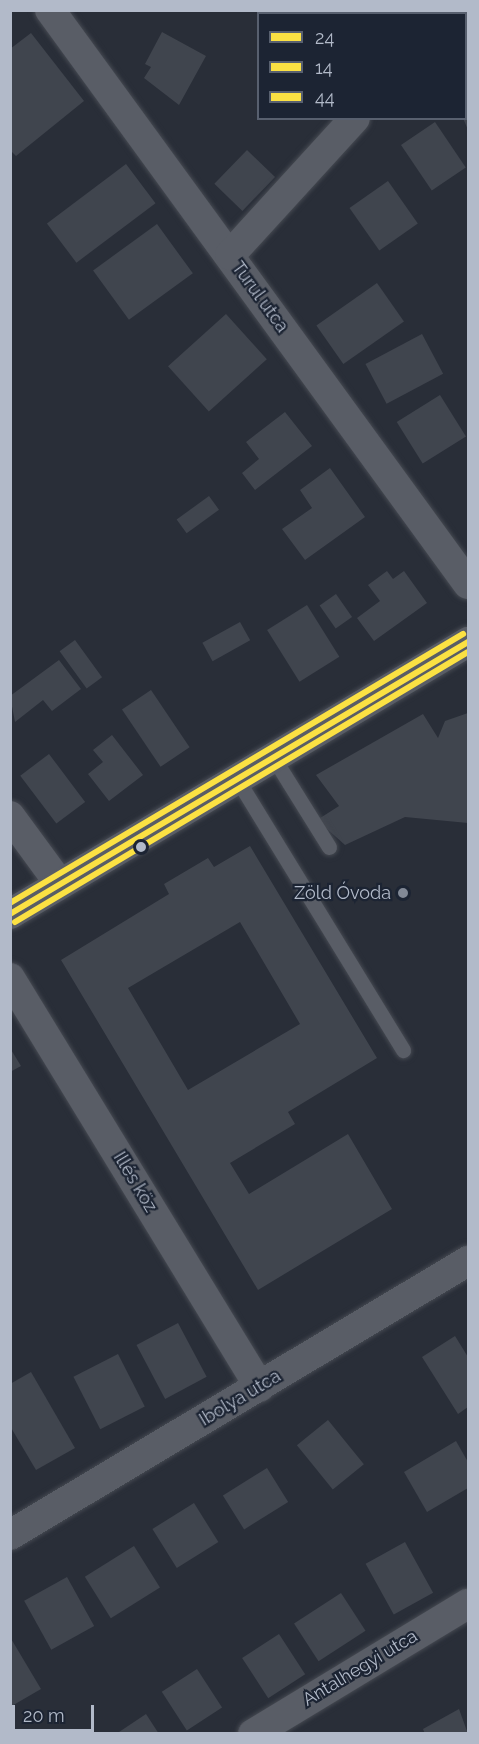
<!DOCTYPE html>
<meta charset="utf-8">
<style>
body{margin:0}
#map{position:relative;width:479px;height:1744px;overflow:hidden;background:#292e38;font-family:Raleway,sans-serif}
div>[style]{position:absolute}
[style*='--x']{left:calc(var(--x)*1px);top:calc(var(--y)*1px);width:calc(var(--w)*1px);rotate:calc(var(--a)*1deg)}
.building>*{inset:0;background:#40454e;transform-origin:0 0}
.roads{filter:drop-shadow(0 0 2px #454951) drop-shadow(0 0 2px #454951)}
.lane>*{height:15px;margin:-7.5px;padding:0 7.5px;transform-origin:7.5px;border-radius:7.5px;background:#595d66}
.street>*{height:30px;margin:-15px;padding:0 15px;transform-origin:15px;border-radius:15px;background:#595d66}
.bus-1>*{height:6px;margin:-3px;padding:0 3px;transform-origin:3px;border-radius:3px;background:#fbe143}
.bus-2>*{height:6px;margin:-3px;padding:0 3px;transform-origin:3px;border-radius:3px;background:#fbe143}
.bus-3>*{height:6px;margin:-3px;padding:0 3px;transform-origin:3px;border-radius:3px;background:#fbe143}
.dots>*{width:16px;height:16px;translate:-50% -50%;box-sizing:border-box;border:3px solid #1c2433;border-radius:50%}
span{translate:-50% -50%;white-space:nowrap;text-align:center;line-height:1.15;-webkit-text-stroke:4.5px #1c2433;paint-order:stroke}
.street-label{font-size:18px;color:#b2bac9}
.poi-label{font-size:18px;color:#b2bac9}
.right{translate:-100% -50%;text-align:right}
.frame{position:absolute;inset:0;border:12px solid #b2bac9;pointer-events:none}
.legend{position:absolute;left:257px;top:12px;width:210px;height:108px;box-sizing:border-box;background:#1c2433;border:2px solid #58606f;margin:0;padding:8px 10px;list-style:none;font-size:18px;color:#b2bac9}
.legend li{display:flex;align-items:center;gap:12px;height:30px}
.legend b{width:30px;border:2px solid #58606f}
.scale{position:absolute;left:12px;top:1705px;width:82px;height:27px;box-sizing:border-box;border:3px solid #b2bac9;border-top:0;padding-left:8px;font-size:18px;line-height:21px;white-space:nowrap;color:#b2bac9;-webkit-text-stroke:4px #1c2433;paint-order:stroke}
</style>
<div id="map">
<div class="building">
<i style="clip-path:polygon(162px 32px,206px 56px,179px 105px,144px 78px,151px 67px,145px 64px)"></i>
<i style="clip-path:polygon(31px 33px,84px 101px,16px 156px,10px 150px,10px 49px)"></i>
<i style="clip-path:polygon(468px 70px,468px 130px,463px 118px)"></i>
<i style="left:435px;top:122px;width:55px;height:41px;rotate:56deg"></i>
<i style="left:247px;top:150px;width:39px;height:47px;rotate:44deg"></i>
<i style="left:126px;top:164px;width:49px;height:99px;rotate:53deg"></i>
<i style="left:388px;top:181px;width:52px;height:47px;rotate:55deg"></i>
<i style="left:157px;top:224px;width:61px;height:79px;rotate:54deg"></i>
<i style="left:377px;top:283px;width:47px;height:74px;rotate:55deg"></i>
<i style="left:226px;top:314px;width:61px;height:78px;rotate:48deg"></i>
<i style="left:422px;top:334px;width:45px;height:64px;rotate:62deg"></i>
<i style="left:440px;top:395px;width:49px;height:51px;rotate:58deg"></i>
<i style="clip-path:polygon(285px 412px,312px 446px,255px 490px,242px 473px,259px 459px,246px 442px)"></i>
<i style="clip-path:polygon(330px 468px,365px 517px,305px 560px,282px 529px,312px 508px,300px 490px)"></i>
<i style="left:209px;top:496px;width:17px;height:40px;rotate:54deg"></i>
<i style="clip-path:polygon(387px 571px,393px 579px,404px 571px,427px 603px,374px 641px,357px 618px,380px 601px,368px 585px)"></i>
<i style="left:336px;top:594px;width:28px;height:20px;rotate:55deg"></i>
<i style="left:307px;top:605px;width:61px;height:47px;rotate:58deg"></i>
<i style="left:240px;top:622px;width:21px;height:43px;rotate:61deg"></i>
<i style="left:75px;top:640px;width:46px;height:19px;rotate:54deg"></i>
<i style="clip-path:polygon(59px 660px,81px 689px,52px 711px,43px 700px,15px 722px,10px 696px)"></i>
<i style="left:151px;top:690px;width:69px;height:35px;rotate:56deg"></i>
<i style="clip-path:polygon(468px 713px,468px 823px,405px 817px,345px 845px,317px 820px,339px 806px,316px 775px,423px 714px,438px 738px,445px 721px)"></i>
<i style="clip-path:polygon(112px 735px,143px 775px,109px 801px,88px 774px,103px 762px,93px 750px)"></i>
<i style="left:49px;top:754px;width:60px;height:36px;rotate:53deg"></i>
<i style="clip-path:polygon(evenodd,250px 846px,377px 1058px,288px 1112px,295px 1124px,230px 1163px,249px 1194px,348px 1134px,392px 1209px,258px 1290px,61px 960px,169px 894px,164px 884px,208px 858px,214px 867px,250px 846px,240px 922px,300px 1024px,188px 1090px,128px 988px,240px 922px)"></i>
<i style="clip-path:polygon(10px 1048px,21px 1066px,10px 1072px)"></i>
<i style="left:178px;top:1323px;width:61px;height:47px;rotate:62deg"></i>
<i style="clip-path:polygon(455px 1336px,468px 1357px,468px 1407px,458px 1414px,422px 1357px)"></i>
<i style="left:118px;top:1354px;width:59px;height:50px;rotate:63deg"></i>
<i style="clip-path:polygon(31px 1372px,75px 1448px,36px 1470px,10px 1426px,10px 1384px)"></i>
<i style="left:328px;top:1420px;width:57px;height:40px;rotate:51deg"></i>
<i style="clip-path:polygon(456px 1441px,468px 1462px,468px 1488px,427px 1512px,404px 1472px)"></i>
<i style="left:267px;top:1468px;width:40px;height:52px;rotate:58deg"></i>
<i style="left:194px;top:1503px;width:46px;height:49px;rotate:58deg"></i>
<i style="left:405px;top:1542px;width:58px;height:45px;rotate:61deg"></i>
<i style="left:134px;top:1546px;width:49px;height:58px;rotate:58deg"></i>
<i style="left:67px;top:1577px;width:56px;height:49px;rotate:61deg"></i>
<i style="left:341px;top:1593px;width:45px;height:56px;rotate:57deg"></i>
<i style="left:279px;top:1634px;width:48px;height:44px;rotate:57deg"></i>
<i style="clip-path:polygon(10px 1637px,41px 1689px,10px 1707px)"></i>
<i style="left:197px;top:1669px;width:46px;height:42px;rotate:57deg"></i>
<i style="clip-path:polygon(459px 1709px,468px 1734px,425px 1734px,423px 1729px)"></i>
<i style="clip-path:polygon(146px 1714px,159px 1734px,116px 1734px)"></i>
</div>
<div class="roads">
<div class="lane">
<i style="--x:273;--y:757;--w:106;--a:58.1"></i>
<i style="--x:237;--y:779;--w:318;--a:58.5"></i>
</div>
<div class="street">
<i style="--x:50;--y:10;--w:710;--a:53.94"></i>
<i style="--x:438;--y:14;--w:4;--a:-63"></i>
<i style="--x:230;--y:255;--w:185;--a:-47.6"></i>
<i style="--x:10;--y:816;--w:83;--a:53.8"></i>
<i style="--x:10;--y:914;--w:533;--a:-30.71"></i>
<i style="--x:10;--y:978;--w:479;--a:58.6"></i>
<i style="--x:10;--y:1535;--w:534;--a:-30.89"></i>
<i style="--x:253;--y:1734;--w:251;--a:-31.2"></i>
</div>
</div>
<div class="bus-1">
<i style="--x:10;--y:914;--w:533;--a:-30.71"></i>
</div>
<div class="bus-2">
<i style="--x:15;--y:922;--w:527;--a:-30.8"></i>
</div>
<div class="bus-3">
<i style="--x:10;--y:903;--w:527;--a:-30.7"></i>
</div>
<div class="dots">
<i style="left:141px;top:847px;background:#b2bac9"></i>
<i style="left:403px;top:893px;background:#828996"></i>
</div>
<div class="street-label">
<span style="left:260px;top:297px;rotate:54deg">Turul utca</span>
<span style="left:135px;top:1182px;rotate:59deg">Illés köz</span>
<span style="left:240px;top:1398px;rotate:-31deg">Ibolya utca</span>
<span style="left:360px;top:1668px;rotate:-31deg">Antalhegyi utca</span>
</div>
<div class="poi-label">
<span class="right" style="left:391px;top:893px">Zöld Óvoda</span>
</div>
<div class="frame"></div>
<ul class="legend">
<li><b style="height:8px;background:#fbe143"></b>24</li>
<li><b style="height:8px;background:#fbe143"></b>14</li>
<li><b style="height:8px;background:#fbe143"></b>44</li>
</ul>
<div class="scale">20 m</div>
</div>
